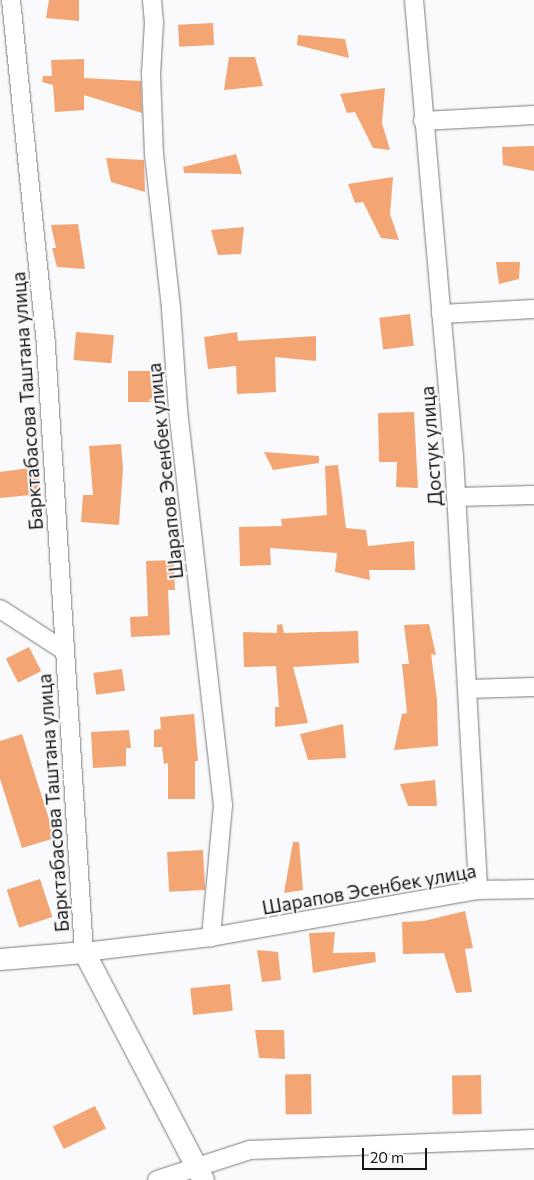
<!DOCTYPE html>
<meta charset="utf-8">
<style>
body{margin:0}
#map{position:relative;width:534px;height:1180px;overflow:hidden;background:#fafafc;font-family:Commissioner,sans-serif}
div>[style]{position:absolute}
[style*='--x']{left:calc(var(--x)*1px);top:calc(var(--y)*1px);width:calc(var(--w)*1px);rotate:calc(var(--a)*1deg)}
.building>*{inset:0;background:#f3a674;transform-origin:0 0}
.roads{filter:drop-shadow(0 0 1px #7b7b7d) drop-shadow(0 0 1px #7b7b7d)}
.minor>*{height:18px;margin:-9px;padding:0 9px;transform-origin:9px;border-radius:9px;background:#fff}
.tertiary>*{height:21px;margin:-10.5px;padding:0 10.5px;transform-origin:10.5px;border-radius:10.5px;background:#fff}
span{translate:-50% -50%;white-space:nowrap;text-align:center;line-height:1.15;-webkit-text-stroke:4px #fafafc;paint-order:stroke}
.street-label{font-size:19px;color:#171717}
.scale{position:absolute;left:362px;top:1148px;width:65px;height:22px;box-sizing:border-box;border:2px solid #171717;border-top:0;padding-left:6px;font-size:15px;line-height:18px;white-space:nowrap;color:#171717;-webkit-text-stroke:4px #fafafc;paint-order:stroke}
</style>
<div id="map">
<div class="building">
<i style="clip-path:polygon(49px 0,79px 0,79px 21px,46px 18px)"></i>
<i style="left:213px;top:23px;width:22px;height:35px;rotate:87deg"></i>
<i style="clip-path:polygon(298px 35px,345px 39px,349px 58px,297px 45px)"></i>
<i style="clip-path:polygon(229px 57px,255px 57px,263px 86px,224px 90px)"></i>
<i style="clip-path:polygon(84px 59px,84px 78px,141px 81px,142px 113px,84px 95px,84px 110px,55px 112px,53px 85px,42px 82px,43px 76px,52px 76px,51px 60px)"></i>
<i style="clip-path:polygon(385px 88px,382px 123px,390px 150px,373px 148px,355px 112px,347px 113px,340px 94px)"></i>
<i style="clip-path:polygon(534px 146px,534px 171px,503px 165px,502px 147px)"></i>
<i style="clip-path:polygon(236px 154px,242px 174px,184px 173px,183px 167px)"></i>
<i style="clip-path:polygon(106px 158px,144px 160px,145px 192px,111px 182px)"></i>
<i style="clip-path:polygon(393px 177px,390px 214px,399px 240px,381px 238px,363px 202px,355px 203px,348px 184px)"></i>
<i style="clip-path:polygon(78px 224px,85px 269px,57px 267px,52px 248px,56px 248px,51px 225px)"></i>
<i style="clip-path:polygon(244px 227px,241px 254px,218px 255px,211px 230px)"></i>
<i style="clip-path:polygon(496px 262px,520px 262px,519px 279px,499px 284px)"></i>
<i style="left:410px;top:314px;width:32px;height:31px;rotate:83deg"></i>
<i style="left:76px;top:332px;width:38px;height:28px;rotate:5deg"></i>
<i style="clip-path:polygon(237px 332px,238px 341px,316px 336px,316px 361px,275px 357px,276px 392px,237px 394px,236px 366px,208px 369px,204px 337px)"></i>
<i style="left:128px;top:371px;width:26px;height:31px"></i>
<i style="clip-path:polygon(414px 412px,418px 488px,396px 487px,397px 462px,379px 462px,378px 413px)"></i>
<i style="clip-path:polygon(121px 444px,123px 469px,119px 525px,81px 522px,83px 495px,93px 495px,89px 446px)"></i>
<i style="clip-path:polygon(264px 452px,319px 456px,319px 463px,273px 470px)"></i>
<i style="clip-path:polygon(338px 465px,346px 528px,366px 530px,368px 546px,414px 541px,415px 570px,369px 570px,370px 580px,335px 572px,337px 553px,270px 548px,271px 565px,240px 566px,239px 527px,282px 526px,281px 519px,327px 515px,325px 466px)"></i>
<i style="clip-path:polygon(37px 467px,41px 494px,0 498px,0 472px)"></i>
<i style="clip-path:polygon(174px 560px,175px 590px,168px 590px,170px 635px,131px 637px,130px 617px,148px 616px,146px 561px)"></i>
<i style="clip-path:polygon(282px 624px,284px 633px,358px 631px,359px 663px,293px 667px,308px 723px,275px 727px,275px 707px,279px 707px,276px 666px,244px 667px,243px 632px,277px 633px,277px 625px)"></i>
<i style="clip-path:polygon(429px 624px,436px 655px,431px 654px,437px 700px,438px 746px,394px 750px,402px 714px,407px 713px,402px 664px,409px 664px,404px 625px)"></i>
<i style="left:29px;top:647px;width:27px;height:26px;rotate:63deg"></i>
<i style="left:122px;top:669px;width:22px;height:29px;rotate:82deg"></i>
<i style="clip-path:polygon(194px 714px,198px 761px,195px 761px,195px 799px,168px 799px,168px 763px,164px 764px,162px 747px,154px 747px,154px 730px,161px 729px,160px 717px)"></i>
<i style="clip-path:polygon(343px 724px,346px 758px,308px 760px,300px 734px)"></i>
<i style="clip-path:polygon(129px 730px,131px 748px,126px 748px,126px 766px,93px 768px,91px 732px)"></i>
<i style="clip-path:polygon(22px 734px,55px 838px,22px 848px,0 779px,0 741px)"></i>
<i style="clip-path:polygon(435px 780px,437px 806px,408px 806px,400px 784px)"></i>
<i style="clip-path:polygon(293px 842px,299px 842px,303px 890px,284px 893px)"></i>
<i style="left:203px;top:850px;width:40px;height:36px;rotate:87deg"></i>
<i style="left:40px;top:879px;width:40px;height:35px;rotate:72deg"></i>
<i style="clip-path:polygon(465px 911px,473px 948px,465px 949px,472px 992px,456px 993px,444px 953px,403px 954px,402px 922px,424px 921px)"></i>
<i style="clip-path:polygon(335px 932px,333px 953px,375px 952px,376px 962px,313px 973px,309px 933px)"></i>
<i style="clip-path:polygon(257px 950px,278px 952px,281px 980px,262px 982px)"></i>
<i style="left:230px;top:984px;width:27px;height:40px;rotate:84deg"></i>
<i style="clip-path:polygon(255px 1030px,284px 1030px,285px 1059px,259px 1058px)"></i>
<i style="left:311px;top:1074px;width:40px;height:26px;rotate:89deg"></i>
<i style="left:481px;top:1075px;width:39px;height:29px;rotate:89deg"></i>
<i style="left:95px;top:1106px;width:25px;height:47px;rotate:64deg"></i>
</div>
<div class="roads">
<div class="minor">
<i style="--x:11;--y:0;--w:349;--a:84.2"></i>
<i style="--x:46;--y:347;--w:606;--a:86.41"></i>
<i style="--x:84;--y:952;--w:128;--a:-6.7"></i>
<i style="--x:211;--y:937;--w:271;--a:-10"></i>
<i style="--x:478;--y:890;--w:56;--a:-1"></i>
<i style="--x:152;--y:0;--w:22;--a:85"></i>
<i style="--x:154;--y:22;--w:52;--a:93.3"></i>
<i style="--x:151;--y:74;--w:80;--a:87.9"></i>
<i style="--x:154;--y:154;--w:156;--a:83.7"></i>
<i style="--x:171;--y:309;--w:101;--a:86"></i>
<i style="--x:178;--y:410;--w:398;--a:83.5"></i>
<i style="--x:223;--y:805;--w:133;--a:95.2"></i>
<i style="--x:414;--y:0;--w:459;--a:85"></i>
<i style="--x:454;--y:457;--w:434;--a:86.8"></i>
<i style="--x:423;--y:121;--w:111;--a:-3.1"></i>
<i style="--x:441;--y:314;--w:93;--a:-3.1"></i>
<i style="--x:456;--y:497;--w:78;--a:-1.5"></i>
<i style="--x:0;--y:609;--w:77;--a:32.9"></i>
<i style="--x:467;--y:689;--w:67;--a:-1.7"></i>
<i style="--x:157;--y:1180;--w:98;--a:-17.9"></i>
<i style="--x:250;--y:1150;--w:284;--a:-2.2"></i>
</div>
<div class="tertiary">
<i style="--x:0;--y:959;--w:84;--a:-4.8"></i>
<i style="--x:84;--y:952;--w:257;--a:62.4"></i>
</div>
</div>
<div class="street-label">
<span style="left:27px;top:401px;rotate:-94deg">Барктабасова Таштана улица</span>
<span style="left:431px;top:446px;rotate:-94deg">Достук улица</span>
<span style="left:165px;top:471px;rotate:-96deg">Шарапов Эсенбек улица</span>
<span style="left:53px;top:803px;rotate:-94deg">Барктабасова Таштана улица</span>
<span style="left:369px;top:889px;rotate:-10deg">Шарапов Эсенбек улица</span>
</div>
<div class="scale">20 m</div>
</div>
